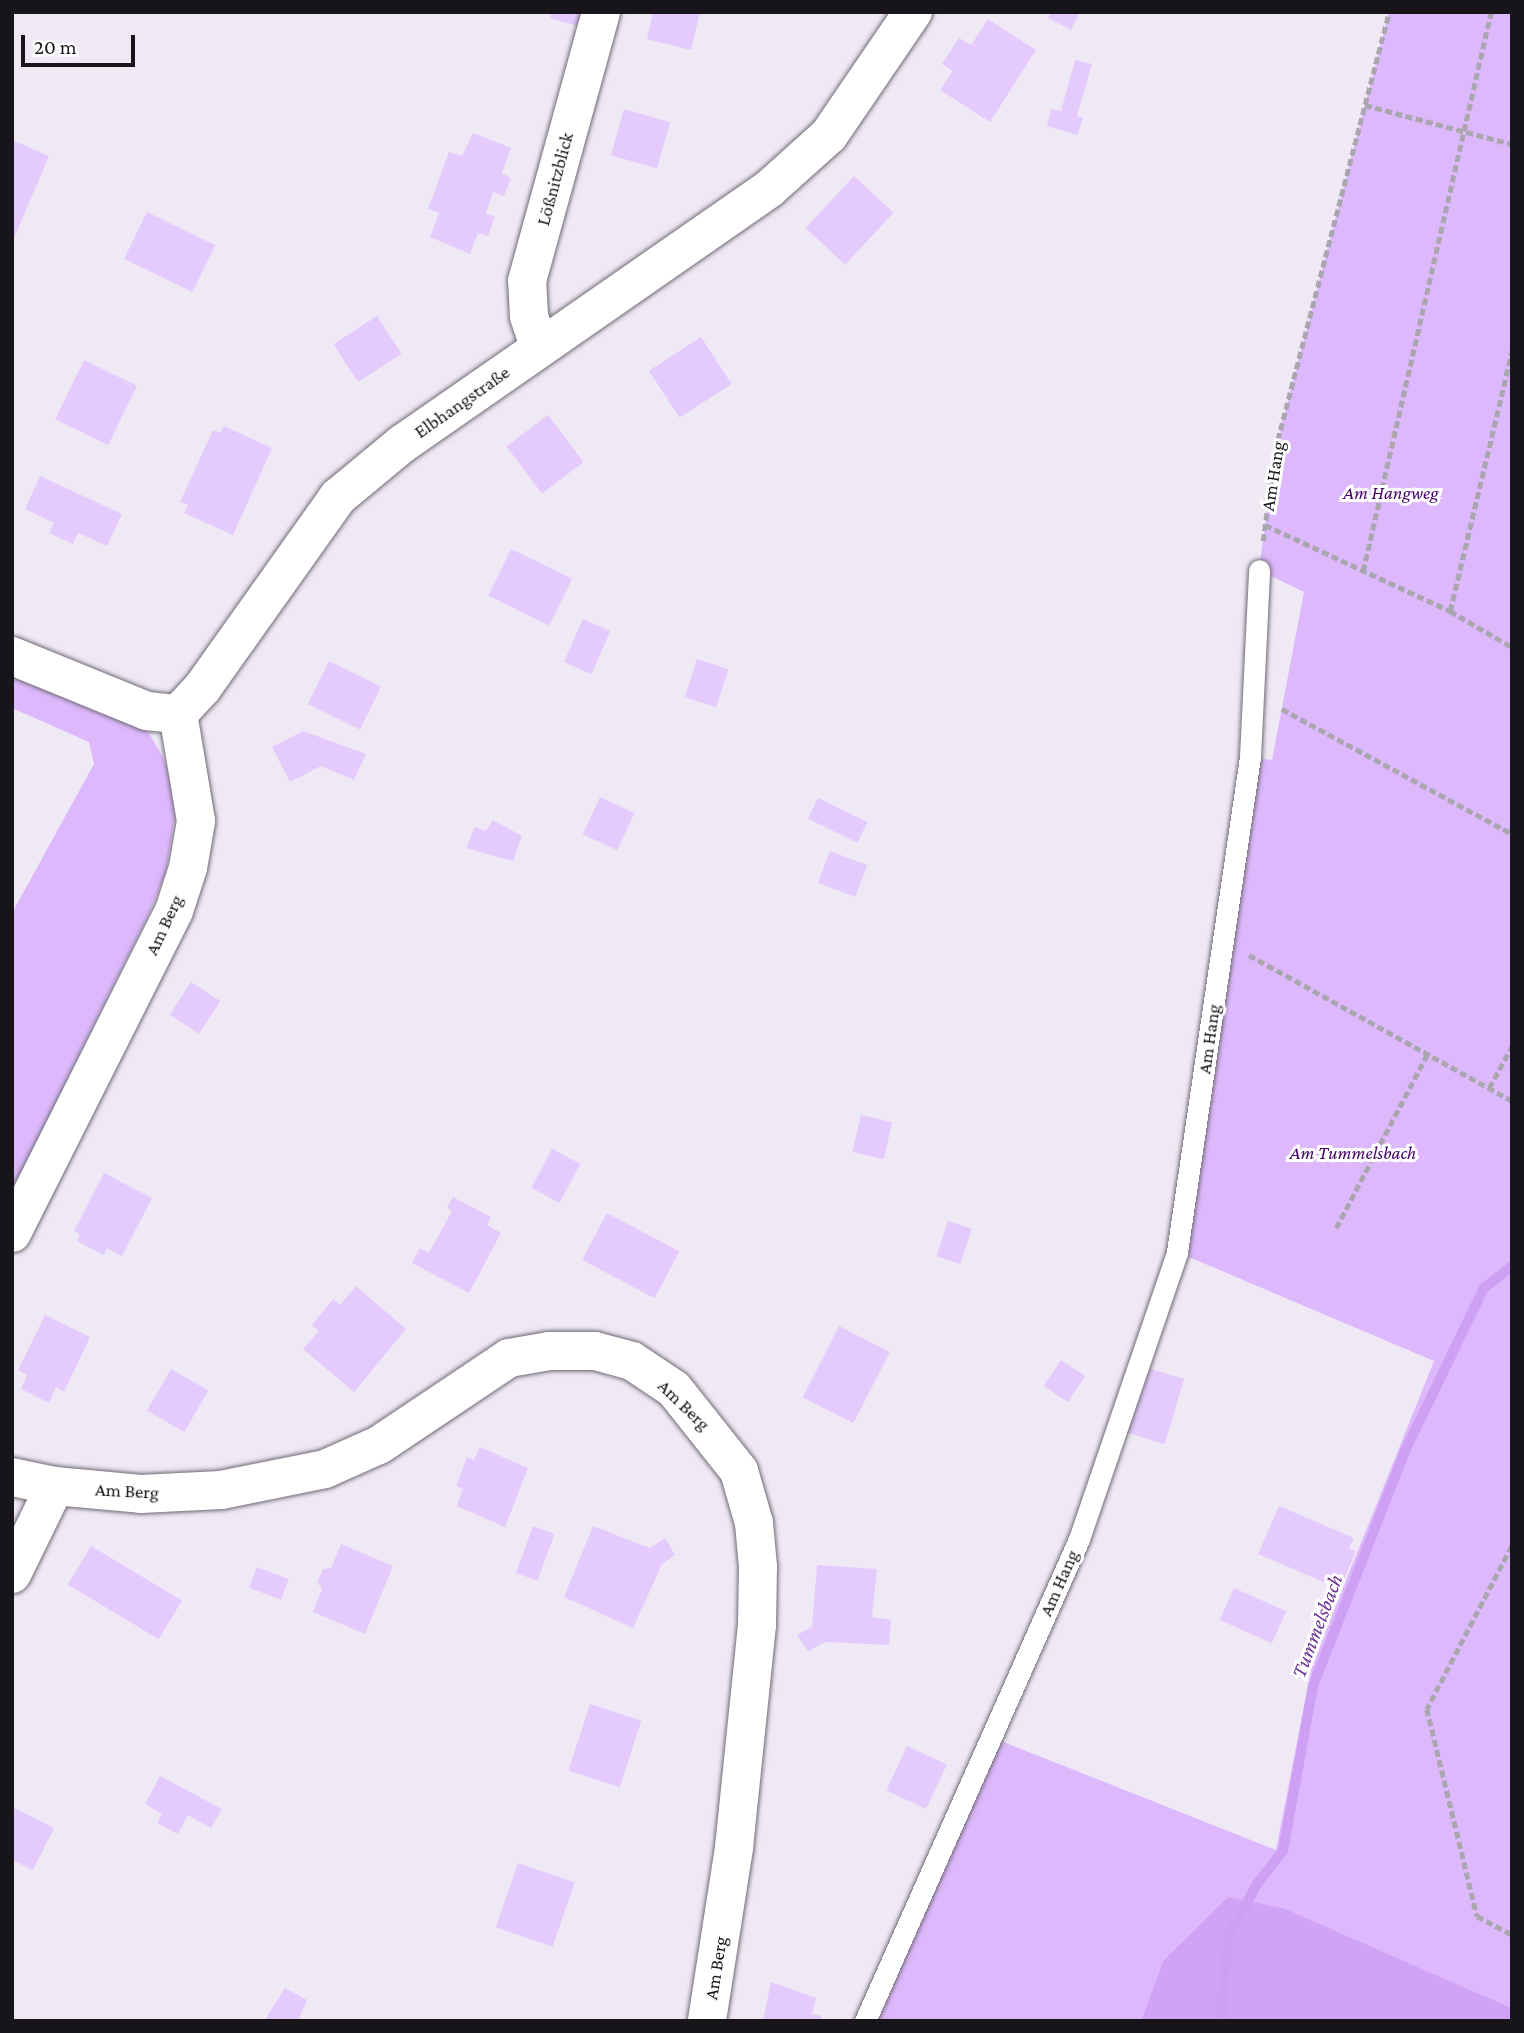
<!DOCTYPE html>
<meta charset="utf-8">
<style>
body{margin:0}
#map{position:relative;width:1524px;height:2033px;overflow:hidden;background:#efe9f5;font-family:"Crimson Pro",serif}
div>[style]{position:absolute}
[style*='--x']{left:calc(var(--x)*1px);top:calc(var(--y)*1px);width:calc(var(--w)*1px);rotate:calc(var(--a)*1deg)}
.green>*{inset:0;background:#ddb8fd}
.forest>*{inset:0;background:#d0a3f7}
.stream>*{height:10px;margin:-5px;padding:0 5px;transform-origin:5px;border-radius:5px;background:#cda0f3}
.building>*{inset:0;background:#e5cafd;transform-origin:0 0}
.path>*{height:4.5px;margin-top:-2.25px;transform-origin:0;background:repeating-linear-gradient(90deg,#aaa6af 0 7px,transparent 0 10.5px)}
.roads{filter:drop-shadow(0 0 2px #706a75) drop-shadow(0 0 2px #706a75)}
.service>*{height:21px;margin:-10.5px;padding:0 10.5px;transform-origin:10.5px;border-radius:10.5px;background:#fff}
.minor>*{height:38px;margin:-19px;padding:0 19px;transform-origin:19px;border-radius:19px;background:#fff}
.tertiary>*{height:38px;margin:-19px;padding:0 19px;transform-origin:19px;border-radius:19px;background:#fff}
span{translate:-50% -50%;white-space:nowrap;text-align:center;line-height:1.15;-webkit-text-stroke:6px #fff;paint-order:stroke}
.street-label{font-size:19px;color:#171519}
.park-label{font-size:19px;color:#450068;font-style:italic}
.water-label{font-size:21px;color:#6c3393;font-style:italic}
.frame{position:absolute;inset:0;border:14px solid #171519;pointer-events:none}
.scale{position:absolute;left:21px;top:35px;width:114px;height:32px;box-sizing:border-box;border:4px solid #171519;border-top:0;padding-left:9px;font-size:21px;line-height:24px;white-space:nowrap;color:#171519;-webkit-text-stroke:5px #fff;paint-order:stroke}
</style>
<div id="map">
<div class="green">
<i style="clip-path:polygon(1389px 12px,1512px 12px,1512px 2008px,1286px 1909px,1163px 1961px,1141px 2021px,873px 2021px,1001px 1741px,1276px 1850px,1312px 1665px,1434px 1361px,1177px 1252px,1250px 757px,1272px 760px,1304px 592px,1259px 570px,1275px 450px)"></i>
<i style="clip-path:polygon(12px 677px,147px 730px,163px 757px,173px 788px,175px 816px,166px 873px,147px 918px,12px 1190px,12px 913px,94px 764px,89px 742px,12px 708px)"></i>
</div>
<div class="forest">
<i style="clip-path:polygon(1228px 1897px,1286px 1909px,1512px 2008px,1512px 2021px,1141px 2021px,1163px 1961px)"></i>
</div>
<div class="stream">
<i style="--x:1220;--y:2021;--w:85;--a:-84"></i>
<i style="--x:1229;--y:1936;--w:59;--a:-61.7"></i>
<i style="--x:1257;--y:1884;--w:42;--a:-51.8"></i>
<i style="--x:1283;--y:1851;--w:168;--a:-79.7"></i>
<i style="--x:1313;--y:1686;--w:255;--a:-68.6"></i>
<i style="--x:1406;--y:1449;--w:179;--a:-64.2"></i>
<i style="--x:1484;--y:1288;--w:36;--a:-38"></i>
</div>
<div class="building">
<i style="clip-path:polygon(552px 12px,585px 12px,581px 27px,550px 18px)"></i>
<i style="clip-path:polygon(653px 12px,700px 12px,691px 50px,647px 39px)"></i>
<i style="clip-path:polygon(1051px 12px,1080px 12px,1071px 30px,1048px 18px)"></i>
<i style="clip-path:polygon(988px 19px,1036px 50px,990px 122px,940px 90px,953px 71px,942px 64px,959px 38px,971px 45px)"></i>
<i style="clip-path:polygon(1075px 60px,1092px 64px,1077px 116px,1083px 118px,1077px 135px,1047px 126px,1051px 109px,1061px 111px)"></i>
<i style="left:624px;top:109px;width:48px;height:48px;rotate:16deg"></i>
<i style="clip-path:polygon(473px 133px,511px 148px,502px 173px,511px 178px,504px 196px,493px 192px,486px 213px,495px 217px,488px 236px,478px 233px,470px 254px,430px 237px,439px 213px,428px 209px,449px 152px,462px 156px)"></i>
<i style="clip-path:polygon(12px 140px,49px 156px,12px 243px)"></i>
<i style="left:854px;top:176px;width:54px;height:71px;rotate:43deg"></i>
<i style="left:147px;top:212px;width:76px;height:52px;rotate:26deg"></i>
<i style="left:377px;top:316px;width:45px;height:52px;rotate:57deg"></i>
<i style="left:701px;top:337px;width:56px;height:62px;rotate:57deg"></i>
<i style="left:84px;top:360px;width:59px;height:66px;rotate:26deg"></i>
<i style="left:548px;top:415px;width:59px;height:52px;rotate:53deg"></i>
<i style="clip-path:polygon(224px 426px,272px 448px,233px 535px,184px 513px,188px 505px,180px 502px,213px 430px,220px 433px)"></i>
<i style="clip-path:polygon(40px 476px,122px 514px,107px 546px,78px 533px,73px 544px,49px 533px,54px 523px,25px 509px)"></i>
<i style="left:511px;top:549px;width:68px;height:52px;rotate:26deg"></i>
<i style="left:583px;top:619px;width:30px;height:47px;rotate:24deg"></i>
<i style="left:697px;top:659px;width:33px;height:40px;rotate:18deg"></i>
<i style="left:329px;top:661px;width:58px;height:48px;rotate:26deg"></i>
<i style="clip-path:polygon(303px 731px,366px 754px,354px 780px,321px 766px,290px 782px,272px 747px)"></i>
<i style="left:600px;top:797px;width:38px;height:41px;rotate:25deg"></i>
<i style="left:818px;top:798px;width:55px;height:23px;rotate:26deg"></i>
<i style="clip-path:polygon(493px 820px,522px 836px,513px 861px,466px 848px,475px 827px,486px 831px)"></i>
<i style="left:830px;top:851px;width:40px;height:34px;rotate:21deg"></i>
<i style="left:191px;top:982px;width:35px;height:39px;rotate:33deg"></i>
<i style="left:861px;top:1115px;width:32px;height:38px;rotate:13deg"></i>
<i style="left:552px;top:1149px;width:32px;height:44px;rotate:28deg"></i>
<i style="clip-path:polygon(104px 1173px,152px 1198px,122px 1256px,107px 1248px,104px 1255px,77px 1241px,80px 1234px,74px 1231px)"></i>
<i style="clip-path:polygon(453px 1197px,491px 1217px,487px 1225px,501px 1233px,469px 1293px,412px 1263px,420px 1248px,429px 1253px,452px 1211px,447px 1208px)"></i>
<i style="left:607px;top:1213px;width:82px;height:53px;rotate:28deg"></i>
<i style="left:948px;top:1221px;width:25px;height:37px;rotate:18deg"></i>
<i style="clip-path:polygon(356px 1286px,406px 1329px,354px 1392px,303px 1349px,319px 1331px,312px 1325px,333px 1299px,340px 1305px)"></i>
<i style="clip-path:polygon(45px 1315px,90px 1337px,64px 1392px,56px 1387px,49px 1403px,21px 1389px,27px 1375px,18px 1370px)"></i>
<i style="left:839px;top:1326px;width:57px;height:80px;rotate:27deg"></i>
<i style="left:1061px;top:1360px;width:29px;height:31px;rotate:34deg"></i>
<i style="left:1148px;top:1368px;width:38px;height:68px;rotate:17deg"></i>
<i style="left:171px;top:1369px;width:43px;height:48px;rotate:30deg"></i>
<i style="clip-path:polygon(480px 1447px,528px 1468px,505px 1527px,457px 1506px,463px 1489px,456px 1486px,467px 1457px,474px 1460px)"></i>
<i style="clip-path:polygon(1279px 1506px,1354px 1538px,1349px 1549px,1356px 1551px,1340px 1589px,1258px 1554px)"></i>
<i style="left:533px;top:1526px;width:23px;height:50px;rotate:20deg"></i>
<i style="clip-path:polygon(593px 1526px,650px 1548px,665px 1538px,675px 1555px,662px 1564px,633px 1628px,564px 1597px)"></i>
<i style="clip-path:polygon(341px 1544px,393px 1566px,365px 1634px,313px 1612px,322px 1589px,317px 1582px,323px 1569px,331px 1568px)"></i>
<i style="left:91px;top:1546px;width:106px;height:45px;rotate:31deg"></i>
<i style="clip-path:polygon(817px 1565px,877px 1569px,872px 1617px,891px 1620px,889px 1645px,825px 1642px,808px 1651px,797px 1635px,812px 1627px)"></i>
<i style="left:257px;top:1567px;width:34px;height:22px;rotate:21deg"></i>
<i style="left:1234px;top:1588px;width:57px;height:35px;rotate:24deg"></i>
<i style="left:590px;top:1704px;width:54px;height:70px;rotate:18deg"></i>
<i style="left:907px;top:1746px;width:44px;height:49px;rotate:25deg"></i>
<i style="clip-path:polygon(160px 1776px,222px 1809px,211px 1828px,188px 1815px,178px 1834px,157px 1823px,162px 1814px,145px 1804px)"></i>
<i style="clip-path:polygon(12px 1807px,54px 1828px,33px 1870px,12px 1860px)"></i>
<i style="left:518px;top:1863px;width:60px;height:68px;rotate:19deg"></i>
<i style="clip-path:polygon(771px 1982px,816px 1998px,812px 2014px,822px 2016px,821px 2021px,763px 2021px)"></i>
<i style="clip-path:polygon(285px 1988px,307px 2000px,298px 2021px,264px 2021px)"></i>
</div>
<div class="path">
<i style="--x:1365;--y:105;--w:152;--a:14.9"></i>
<i style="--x:1265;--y:525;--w:204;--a:24.9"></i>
<i style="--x:1450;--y:611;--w:72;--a:30.1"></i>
<i style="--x:1263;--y:541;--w:92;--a:-82.5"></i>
<i style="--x:1275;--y:450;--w:453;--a:-75.4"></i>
<i style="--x:1363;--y:571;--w:573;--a:-77.1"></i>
<i style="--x:1450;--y:611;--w:267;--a:-76.6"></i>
<i style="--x:1282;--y:709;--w:262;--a:28.5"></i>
<i style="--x:1249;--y:955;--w:301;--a:29"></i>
<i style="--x:1489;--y:1088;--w:48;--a:-61.3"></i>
<i style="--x:1336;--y:1228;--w:195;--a:-62.3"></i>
<i style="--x:1512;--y:1546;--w:184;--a:117.5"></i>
<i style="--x:1427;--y:1709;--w:213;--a:76.4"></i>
<i style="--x:1477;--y:1916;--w:40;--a:28"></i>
</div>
<div class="roads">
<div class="service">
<i style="--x:865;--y:2021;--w:527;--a:-66.06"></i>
<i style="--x:1079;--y:1539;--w:303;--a:-71.1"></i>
<i style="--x:1177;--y:1252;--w:500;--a:-81.61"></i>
<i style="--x:1250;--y:757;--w:187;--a:-87.2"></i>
</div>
<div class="minor">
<i style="--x:539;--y:347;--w:33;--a:-108"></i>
<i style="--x:529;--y:316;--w:35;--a:-93"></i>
<i style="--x:527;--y:281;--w:279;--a:-74.6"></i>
<i style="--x:12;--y:1233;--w:360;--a:-63.3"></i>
<i style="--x:174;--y:911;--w:45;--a:-72"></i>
<i style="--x:188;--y:868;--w:48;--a:-80.3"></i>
<i style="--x:196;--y:821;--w:109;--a:-99.5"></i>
<i style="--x:12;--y:1477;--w:44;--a:11.8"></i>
<i style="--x:55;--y:1486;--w:86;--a:5.3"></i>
<i style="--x:141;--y:1494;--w:80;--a:-2.9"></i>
<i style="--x:221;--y:1490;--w:106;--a:-11.4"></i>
<i style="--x:325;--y:1469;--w:59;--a:-24"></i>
<i style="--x:379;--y:1445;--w:156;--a:-33.8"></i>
<i style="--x:509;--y:1358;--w:41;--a:-9.9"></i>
<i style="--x:549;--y:1351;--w:46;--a:0"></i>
<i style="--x:595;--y:1351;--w:38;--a:15"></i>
<i style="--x:632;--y:1361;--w:50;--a:33.7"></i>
<i style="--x:674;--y:1389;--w:105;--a:51.6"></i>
<i style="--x:739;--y:1471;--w:54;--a:73.9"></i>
<i style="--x:754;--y:1523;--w:44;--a:84.8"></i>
<i style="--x:758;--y:1567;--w:58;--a:91"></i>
<i style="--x:757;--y:1625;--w:224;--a:95.9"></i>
<i style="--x:734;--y:1848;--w:175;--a:98.9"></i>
<i style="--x:12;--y:1574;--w:98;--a:-64"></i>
</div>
<div class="tertiary">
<i style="--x:12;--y:656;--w:146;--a:22.2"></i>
<i style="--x:147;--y:711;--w:31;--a:6"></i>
<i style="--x:178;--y:714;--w:37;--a:-47"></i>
<i style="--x:203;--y:687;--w:233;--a:-54.6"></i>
<i style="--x:338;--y:497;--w:83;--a:-39.6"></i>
<i style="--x:402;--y:444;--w:447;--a:-34.8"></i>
<i style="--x:769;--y:189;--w:81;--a:-42"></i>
<i style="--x:829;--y:135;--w:149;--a:-55.7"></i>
</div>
</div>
<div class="street-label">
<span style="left:555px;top:179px;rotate:-75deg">Lößnitzblick</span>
<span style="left:462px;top:402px;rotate:-35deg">Elbhangstraße</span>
<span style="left:1273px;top:476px;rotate:-81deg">Am Hang</span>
<span style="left:164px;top:925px;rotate:-65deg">Am Berg</span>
<span style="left:1209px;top:1039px;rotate:-82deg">Am Hang</span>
<span style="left:684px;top:1405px;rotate:44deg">Am Berg</span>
<span style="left:127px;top:1491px;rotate:3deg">Am Berg</span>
<span style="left:1059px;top:1583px;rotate:-66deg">Am Hang</span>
<span style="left:716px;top:1968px;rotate:-81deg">Am Berg</span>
</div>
<div class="park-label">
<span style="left:1391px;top:493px">Am Hangweg</span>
<span style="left:1353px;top:1153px">Am Tummelsbach</span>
</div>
<div class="water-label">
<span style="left:1317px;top:1626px;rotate:-69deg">Tummelsbach</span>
</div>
<div class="frame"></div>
<div class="scale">20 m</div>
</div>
